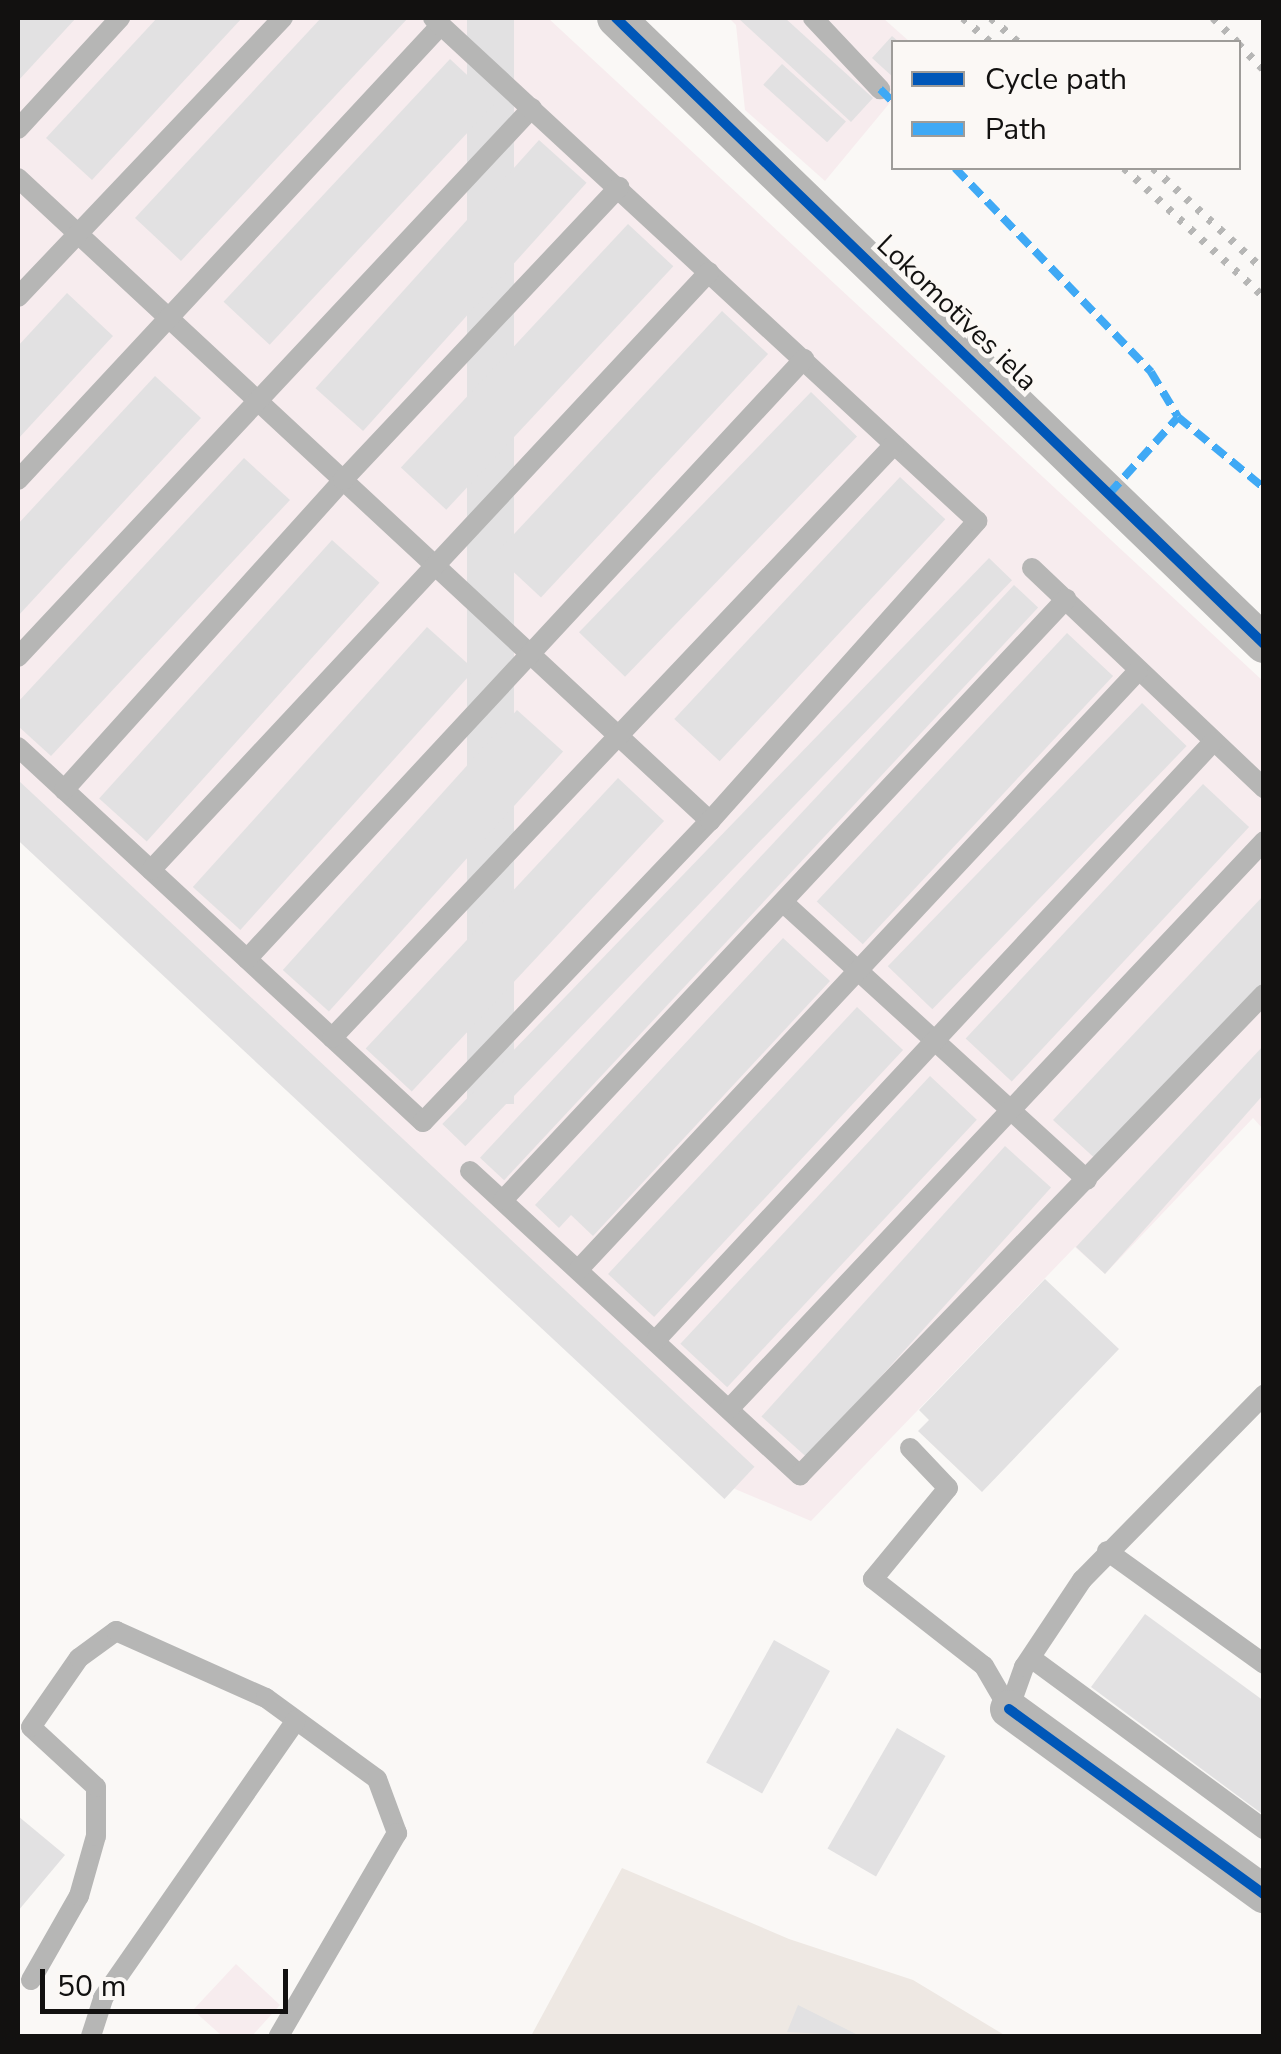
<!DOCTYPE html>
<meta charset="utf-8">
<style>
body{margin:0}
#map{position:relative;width:1281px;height:2054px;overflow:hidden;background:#faf8f6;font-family:"Nunito Sans",sans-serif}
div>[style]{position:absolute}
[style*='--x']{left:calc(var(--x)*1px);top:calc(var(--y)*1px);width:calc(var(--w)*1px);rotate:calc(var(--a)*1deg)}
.built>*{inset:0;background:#eee8e3}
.industrial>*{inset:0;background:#f7ecee}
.building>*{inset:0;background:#e2e1e2;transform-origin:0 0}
.lane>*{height:20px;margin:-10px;padding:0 10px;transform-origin:10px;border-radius:10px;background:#b6b6b5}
.street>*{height:38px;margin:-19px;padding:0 19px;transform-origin:19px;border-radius:19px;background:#b6b6b5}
.rail>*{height:8px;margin-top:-4px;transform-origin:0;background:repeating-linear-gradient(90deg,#b6b6b5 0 5px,transparent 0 15px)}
.quiet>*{height:8px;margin-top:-4px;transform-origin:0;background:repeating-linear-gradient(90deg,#3fa9f5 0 15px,transparent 0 23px)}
.cycleway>*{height:10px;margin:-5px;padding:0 5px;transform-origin:5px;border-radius:5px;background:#0057b8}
span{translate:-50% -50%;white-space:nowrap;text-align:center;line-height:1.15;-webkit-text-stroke:9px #fbf8f5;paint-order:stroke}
.street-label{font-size:28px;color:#121110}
.frame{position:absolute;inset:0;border:20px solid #121110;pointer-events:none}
.legend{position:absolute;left:891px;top:40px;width:350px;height:130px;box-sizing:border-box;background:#fbf8f5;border:2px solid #9e9c99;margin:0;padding:12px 18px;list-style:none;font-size:30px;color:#121110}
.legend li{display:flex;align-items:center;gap:20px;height:50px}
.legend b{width:50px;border:2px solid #9e9c99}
.scale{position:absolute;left:40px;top:1969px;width:248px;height:45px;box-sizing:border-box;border:5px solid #121110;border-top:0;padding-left:12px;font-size:30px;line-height:35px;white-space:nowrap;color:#121110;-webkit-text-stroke:8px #fbf8f5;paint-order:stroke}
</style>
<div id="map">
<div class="built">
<i style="clip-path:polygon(622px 1868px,789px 1939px,913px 1980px,1006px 2036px,531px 2036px)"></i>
</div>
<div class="industrial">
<i style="clip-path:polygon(18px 18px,548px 18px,1263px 681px,1263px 1129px,1253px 1118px,1105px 1274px,1075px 1247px,811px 1521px,735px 1489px,18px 825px)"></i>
<i style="clip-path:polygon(729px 18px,883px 18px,910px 42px,894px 42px,893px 99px,825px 181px,745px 110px,736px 25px)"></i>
<i style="clip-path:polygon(236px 1964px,280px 2005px,252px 2036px,222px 2036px,193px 2010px)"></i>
</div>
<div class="building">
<i style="clip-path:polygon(18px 18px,76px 18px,18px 81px)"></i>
<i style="clip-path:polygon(157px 18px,242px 18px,92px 180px,46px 138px)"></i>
<i style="clip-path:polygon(321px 18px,408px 18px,181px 261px,135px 218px)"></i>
<i style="left:467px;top:18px;width:47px;height:1086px"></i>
<i style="clip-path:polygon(738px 18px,785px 18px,873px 98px,851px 122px)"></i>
<i style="clip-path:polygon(892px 36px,899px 42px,894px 42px,894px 78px,872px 58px)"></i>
<i style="left:450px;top:59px;width:63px;height:332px;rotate:43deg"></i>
<i style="left:782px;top:64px;width:86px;height:28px;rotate:42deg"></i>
<i style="left:539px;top:140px;width:64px;height:334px;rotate:42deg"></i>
<i style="left:628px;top:224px;width:62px;height:333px;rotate:43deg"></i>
<i style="clip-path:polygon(67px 293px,113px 336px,18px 439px,18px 346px)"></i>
<i style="left:722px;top:311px;width:63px;height:333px;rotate:43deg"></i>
<i style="clip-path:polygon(155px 376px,201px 418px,18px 616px,18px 524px)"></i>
<i style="left:811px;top:392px;width:64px;height:334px;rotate:44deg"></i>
<i style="clip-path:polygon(244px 458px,290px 500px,51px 756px,18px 726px,18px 702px)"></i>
<i style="left:900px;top:477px;width:62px;height:331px;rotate:43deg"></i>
<i style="left:332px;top:540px;width:64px;height:348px;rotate:42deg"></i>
<i style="left:989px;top:558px;width:32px;height:787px;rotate:44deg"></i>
<i style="left:1014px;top:585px;width:33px;height:783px;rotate:43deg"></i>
<i style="left:427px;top:627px;width:64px;height:350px;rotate:42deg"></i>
<i style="left:1067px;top:633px;width:63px;height:367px;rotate:43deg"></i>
<i style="left:1142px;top:703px;width:62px;height:366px;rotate:44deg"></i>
<i style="left:517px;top:710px;width:62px;height:350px;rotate:42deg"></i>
<i style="left:618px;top:778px;width:63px;height:370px;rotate:43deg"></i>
<i style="left:18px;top:780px;width:1007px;height:44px;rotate:43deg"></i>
<i style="left:1203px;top:784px;width:63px;height:348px;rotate:43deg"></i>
<i style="clip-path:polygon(1264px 895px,1264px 988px,1100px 1163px,1053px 1120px)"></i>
<i style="clip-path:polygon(783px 938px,830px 981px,593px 1236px,571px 1215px,559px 1228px,535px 1205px)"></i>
<i style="left:857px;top:1007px;width:63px;height:365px;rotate:43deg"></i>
<i style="clip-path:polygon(1264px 1045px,1264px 1094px,1105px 1274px,1076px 1247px)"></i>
<i style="left:930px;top:1076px;width:64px;height:366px;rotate:43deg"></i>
<i style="left:1005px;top:1146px;width:62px;height:364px;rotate:42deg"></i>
<i style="clip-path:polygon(1045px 1279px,1119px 1349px,982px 1492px,918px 1431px,929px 1420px,919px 1410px)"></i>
<i style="clip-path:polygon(1145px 1614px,1264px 1701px,1261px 1813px,1091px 1687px)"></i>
<i style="left:774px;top:1640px;width:64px;height:140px;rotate:29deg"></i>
<i style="left:897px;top:1728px;width:56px;height:139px;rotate:30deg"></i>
<i style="clip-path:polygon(18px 1816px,65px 1855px,18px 1911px)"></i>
<i style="clip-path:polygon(798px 2005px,860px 2036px,787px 2032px)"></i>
</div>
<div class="lane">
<i style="--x:813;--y:18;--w:98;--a:46.7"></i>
<i style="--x:18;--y:129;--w:151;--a:-47.4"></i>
<i style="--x:18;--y:178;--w:945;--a:42.9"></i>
<i style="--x:18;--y:297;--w:385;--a:-46.5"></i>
<i style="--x:18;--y:480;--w:621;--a:-47.09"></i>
<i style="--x:1032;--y:568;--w:320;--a:43.5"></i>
<i style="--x:18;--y:657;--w:752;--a:-46.89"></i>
<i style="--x:18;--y:747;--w:552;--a:42.8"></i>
<i style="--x:423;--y:1122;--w:416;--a:-46.4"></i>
<i style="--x:710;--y:821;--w:402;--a:-48.3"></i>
<i style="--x:977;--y:521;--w:741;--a:-137.24"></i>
<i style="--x:64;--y:790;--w:417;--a:-48"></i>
<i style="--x:343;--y:480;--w:403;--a:-46.7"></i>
<i style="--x:151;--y:870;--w:818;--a:-46.98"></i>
<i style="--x:785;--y:904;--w:409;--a:42.4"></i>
<i style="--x:247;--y:959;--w:819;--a:-47.13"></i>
<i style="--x:332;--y:1038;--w:817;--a:-46.54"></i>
<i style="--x:470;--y:1171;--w:449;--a:42.7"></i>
<i style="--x:800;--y:1475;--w:668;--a:-46.03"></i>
<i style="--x:503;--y:1200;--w:824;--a:-46.87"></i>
<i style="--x:578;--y:1270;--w:820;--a:-46.93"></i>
<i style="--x:655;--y:1341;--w:819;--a:-47.03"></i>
<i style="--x:729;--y:1409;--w:780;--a:-46.71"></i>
<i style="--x:910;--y:1448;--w:55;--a:46.5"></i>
<i style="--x:948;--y:1488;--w:118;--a:129.5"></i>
<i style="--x:873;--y:1579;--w:141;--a:38.1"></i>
<i style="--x:984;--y:1666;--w:50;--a:59.8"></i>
<i style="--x:1107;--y:1551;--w:193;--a:35.7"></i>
<i style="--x:1031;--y:1658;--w:289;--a:36.3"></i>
<i style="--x:1009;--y:1709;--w:45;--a:-70.3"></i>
<i style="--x:1024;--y:1667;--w:105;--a:-56.3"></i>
<i style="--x:1082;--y:1580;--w:260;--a:-45.5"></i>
<i style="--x:31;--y:1980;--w:97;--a:-60.3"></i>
<i style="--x:79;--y:1896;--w:62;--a:-74.2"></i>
<i style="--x:96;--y:1836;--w:49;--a:-90"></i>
<i style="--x:96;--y:1787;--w:88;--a:-137.3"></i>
<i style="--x:31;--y:1727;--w:84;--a:-55.2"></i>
<i style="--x:79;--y:1658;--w:46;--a:-36.1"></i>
<i style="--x:116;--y:1631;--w:164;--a:24.1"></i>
<i style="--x:266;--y:1698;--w:137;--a:36.1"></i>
<i style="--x:377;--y:1779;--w:58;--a:69.7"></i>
<i style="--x:397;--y:1833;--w:235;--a:120.2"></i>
<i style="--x:91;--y:2036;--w:40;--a:-72"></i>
<i style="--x:103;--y:1998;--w:338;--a:-55.2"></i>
</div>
<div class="street">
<i style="--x:616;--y:18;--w:901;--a:44.01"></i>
<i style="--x:1009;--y:1709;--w:315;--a:36"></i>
</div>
<div class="rail">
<i style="--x:963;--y:18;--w:36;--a:42"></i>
<i style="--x:991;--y:18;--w:36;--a:42"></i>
<i style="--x:1213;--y:18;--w:34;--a:45"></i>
<i style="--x:1238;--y:44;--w:37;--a:45"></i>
<i style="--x:1124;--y:168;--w:190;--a:42.7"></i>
<i style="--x:1153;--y:168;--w:151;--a:42.6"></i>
</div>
<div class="quiet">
<i style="--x:880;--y:89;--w:20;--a:45"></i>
<i style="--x:955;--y:168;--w:283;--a:46.1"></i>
<i style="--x:1151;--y:372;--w:52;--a:59"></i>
<i style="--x:1178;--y:417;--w:112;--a:39.5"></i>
<i style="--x:1109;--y:494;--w:103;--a:-48.1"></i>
</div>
<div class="cycleway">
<i style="--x:616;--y:18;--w:901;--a:44.01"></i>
<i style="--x:1009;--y:1709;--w:315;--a:36"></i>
</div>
<div class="street-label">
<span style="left:957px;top:313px;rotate:44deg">Lokomotīves iela</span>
</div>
<div class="frame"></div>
<ul class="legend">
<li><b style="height:12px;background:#0057b8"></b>Cycle path</li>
<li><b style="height:12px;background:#3fa9f5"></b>Path</li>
</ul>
<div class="scale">50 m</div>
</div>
